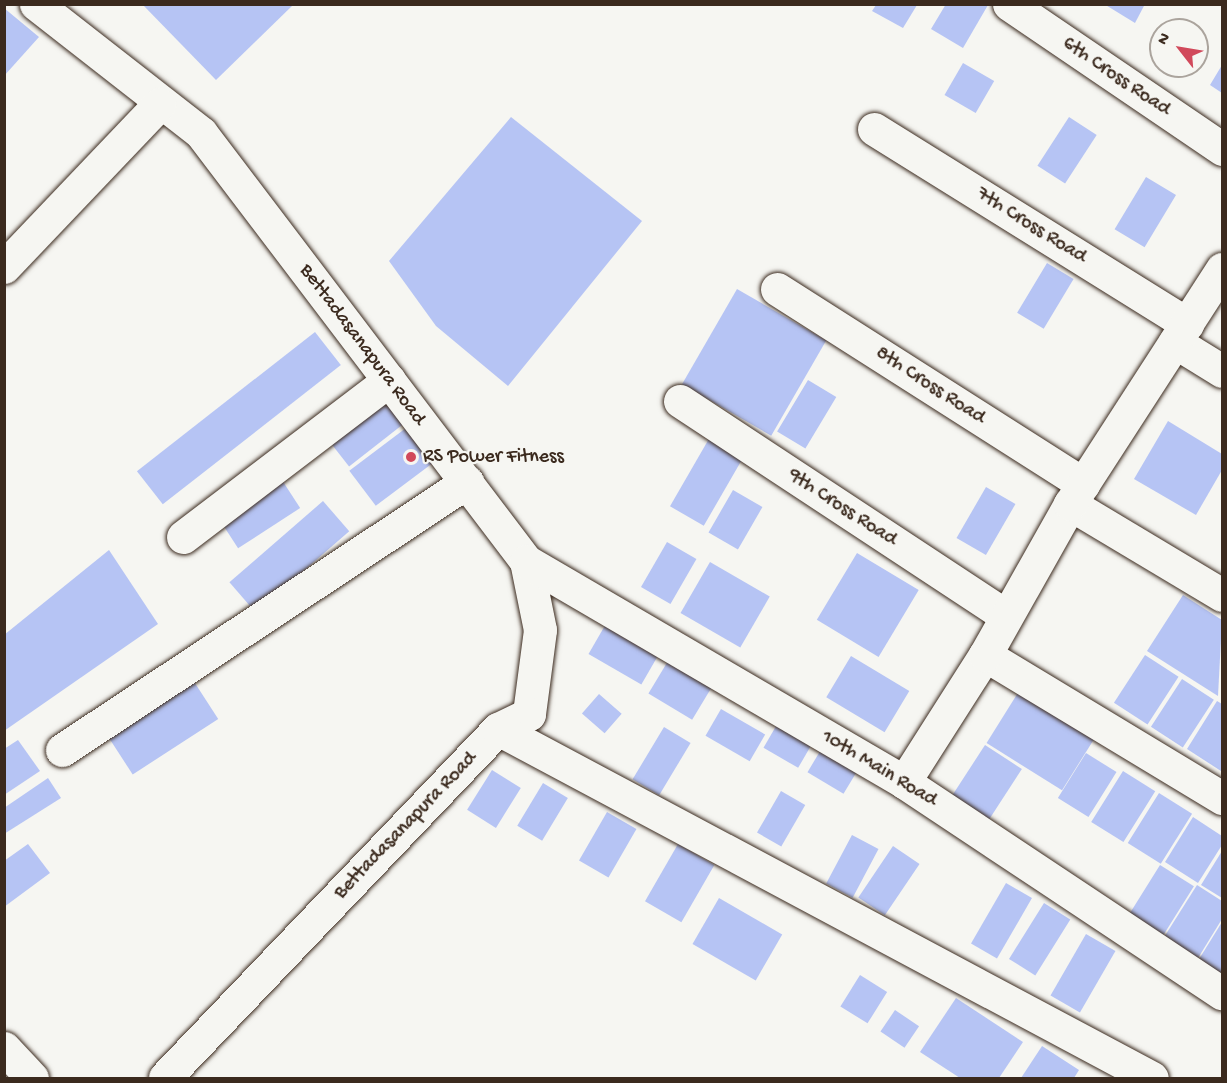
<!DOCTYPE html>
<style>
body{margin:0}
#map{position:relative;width:1227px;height:1083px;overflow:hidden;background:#f6f6f2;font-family:"Gochi Hand",sans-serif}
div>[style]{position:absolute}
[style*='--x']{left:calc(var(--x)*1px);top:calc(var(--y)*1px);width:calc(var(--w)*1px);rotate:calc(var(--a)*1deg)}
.building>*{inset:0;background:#b6c4f4;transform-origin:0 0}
.roads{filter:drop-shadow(0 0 2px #3b2a1e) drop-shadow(0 0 2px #3b2a1e)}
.minor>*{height:33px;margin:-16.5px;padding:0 16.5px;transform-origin:16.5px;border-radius:16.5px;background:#f6f6f2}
.dots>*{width:16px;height:16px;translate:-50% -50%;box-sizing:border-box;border:3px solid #f6f6f2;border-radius:50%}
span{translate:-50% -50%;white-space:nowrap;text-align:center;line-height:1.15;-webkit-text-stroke:4.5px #f6f6f2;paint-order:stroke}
.street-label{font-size:20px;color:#3b2a1e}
.poi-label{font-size:20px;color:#3b2a1e}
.left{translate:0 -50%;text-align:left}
.frame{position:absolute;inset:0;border:6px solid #3b2a1e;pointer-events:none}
.north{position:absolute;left:1149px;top:18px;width:60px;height:60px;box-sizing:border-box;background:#f6f6f2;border:2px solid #aba49d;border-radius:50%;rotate:301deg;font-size:16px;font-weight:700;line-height:24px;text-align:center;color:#3b2a1e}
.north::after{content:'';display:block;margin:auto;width:21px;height:27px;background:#d1495b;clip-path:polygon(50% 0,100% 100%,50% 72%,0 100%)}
</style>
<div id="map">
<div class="building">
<i style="clip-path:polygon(946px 4px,988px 5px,963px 48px,931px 29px)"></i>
<i style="clip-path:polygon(1104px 4px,1145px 4px,1135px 23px)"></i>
<i style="clip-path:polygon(143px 5px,293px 5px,216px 80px)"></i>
<i style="clip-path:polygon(876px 5px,917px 5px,903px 28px,872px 11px)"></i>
<i style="clip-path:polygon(4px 8px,39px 37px,4px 76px)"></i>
<i style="left:963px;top:63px;width:36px;height:37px;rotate:30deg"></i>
<i style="clip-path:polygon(1222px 65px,1222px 93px,1210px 85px)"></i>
<i style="clip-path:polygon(511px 117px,642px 221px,508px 386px,436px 326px,389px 261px)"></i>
<i style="left:1069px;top:117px;width:33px;height:58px;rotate:33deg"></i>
<i style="left:1146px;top:177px;width:35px;height:61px;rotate:31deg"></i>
<i style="left:1047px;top:263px;width:31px;height:58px;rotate:31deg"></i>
<i style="left:737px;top:289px;width:103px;height:110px;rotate:30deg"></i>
<i style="left:315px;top:332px;width:42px;height:226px;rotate:52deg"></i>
<i style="left:808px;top:380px;width:33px;height:60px;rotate:31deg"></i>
<i style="left:381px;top:392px;width:39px;height:71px;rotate:52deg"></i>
<i style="clip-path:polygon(1168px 421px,1222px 454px,1222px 470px,1196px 515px,1134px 479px)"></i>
<i style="left:406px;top:428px;width:44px;height:71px;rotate:53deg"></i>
<i style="left:710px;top:437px;width:39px;height:80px;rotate:30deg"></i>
<i style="left:280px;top:477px;width:37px;height:74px;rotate:57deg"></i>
<i style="left:986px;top:487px;width:34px;height:59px;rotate:30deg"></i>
<i style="left:733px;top:490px;width:34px;height:49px;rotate:30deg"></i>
<i style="left:323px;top:501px;width:40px;height:124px;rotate:49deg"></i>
<i style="left:667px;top:542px;width:34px;height:52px;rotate:30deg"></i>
<i style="clip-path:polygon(109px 550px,158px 624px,4px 731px,4px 635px)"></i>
<i style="left:857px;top:553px;width:72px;height:78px;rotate:31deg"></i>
<i style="left:710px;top:562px;width:69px;height:59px;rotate:30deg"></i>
<i style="clip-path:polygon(1183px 595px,1222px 620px,1218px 696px,1147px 651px)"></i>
<i style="left:607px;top:622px;width:61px;height:37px;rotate:30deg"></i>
<i style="left:1145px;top:655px;width:40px;height:57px;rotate:33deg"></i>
<i style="left:851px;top:656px;width:68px;height:48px;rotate:31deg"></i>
<i style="left:668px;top:661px;width:51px;height:38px;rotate:31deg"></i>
<i style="left:191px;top:677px;width:50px;height:102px;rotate:57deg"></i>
<i style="left:1182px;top:679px;width:38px;height:57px;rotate:33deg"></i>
<i style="left:1021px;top:688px;width:89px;height:65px;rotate:32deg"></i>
<i style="left:599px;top:694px;width:30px;height:26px;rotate:41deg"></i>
<i style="clip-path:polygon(1217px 701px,1222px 704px,1221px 771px,1187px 749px)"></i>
<i style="left:721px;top:709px;width:51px;height:31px;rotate:30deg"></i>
<i style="left:779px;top:721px;width:40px;height:31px;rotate:30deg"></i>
<i style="left:664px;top:727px;width:31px;height:61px;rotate:31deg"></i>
<i style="clip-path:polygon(18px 740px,40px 771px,4px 795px,4px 749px)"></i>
<i style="left:825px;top:743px;width:42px;height:34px;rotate:31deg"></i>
<i style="left:985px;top:745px;width:44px;height:65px;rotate:33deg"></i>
<i style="left:1086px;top:753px;width:36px;height:53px;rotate:32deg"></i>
<i style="left:492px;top:770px;width:34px;height:47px;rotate:32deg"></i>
<i style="left:1123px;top:771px;width:38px;height:60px;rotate:32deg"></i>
<i style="clip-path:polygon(48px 778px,61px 798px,4px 834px,4px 808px)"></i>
<i style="left:543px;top:783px;width:29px;height:50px;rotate:31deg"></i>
<i style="left:781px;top:791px;width:28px;height:48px;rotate:30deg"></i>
<i style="left:1159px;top:793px;width:39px;height:59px;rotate:32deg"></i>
<i style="left:607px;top:812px;width:34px;height:56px;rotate:30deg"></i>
<i style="clip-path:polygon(1193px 817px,1222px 836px,1222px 845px,1198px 883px,1165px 862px)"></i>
<i style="left:852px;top:835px;width:30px;height:55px;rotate:28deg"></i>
<i style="clip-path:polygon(28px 844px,50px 873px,4px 907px,4px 861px)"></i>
<i style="left:678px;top:844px;width:42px;height:66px;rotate:30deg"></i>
<i style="left:893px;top:846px;width:32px;height:62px;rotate:34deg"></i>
<i style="clip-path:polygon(1222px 851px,1222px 898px,1201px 885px)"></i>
<i style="left:1160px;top:865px;width:40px;height:64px;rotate:32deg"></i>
<i style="left:1006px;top:883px;width:30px;height:70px;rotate:30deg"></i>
<i style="clip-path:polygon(1197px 885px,1222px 901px,1222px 919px,1195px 963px,1161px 942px)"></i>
<i style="left:719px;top:898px;width:73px;height:53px;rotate:30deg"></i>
<i style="left:1044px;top:903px;width:31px;height:66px;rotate:32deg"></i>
<i style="clip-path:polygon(1222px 922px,1222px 981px,1196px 964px)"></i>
<i style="left:1086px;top:934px;width:34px;height:71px;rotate:30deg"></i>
<i style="left:860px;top:975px;width:32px;height:37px;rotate:32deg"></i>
<i style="clip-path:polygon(956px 998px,1023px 1042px,999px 1078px,960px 1078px,920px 1052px)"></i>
<i style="left:895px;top:1010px;width:29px;height:26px;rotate:34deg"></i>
<i style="clip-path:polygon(1042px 1046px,1079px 1070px,1074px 1078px,1021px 1078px)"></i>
</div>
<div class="roads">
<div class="minor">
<i style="--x:36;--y:4;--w:209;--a:38"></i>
<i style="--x:201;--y:133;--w:537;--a:52.79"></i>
<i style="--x:526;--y:561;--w:70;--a:78.5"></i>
<i style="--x:540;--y:630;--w:85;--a:97.5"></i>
<i style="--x:529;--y:714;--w:34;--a:154"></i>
<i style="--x:498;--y:729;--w:482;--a:133.7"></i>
<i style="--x:1009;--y:4;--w:258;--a:34.2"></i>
<i style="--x:874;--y:129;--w:369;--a:31.9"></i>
<i style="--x:4;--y:267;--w:225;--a:-46.4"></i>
<i style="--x:777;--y:289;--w:363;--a:32.5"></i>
<i style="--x:1175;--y:342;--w:55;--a:31.7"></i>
<i style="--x:680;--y:401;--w:388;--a:33.4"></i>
<i style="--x:1070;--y:504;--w:177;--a:30.9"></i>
<i style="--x:183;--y:537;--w:259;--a:-37.3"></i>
<i style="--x:526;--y:561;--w:438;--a:30.3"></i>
<i style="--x:904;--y:782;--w:382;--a:33.6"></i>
<i style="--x:985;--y:655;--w:277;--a:31.1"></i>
<i style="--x:498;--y:729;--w:741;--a:28.09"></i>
<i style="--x:62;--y:750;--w:486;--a:-33.5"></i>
<i style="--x:904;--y:782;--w:151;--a:-57.5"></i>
<i style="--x:985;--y:655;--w:173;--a:-60.6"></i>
<i style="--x:1070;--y:504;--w:280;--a:-57.1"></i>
<i style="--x:4;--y:1048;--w:41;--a:47"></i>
</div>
</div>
<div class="dots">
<i style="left:411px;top:457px;background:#d1495b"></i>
</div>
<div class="street-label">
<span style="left:1116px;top:77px;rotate:34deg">6th Cross Road</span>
<span style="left:1031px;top:226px;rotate:32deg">7th Cross Road</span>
<span style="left:362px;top:345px;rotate:53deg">Bettadasanapura Road</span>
<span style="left:930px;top:386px;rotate:33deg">8th Cross Road</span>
<span style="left:842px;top:508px;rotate:33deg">9th Cross Road</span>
<span style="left:879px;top:769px;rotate:31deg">10th Main Road</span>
<span style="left:406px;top:826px;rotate:-46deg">Bettadasanapura Road</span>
</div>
<div class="poi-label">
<span class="left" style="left:423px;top:457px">RS Power Fitness</span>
</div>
<div class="frame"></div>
<div class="north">N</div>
</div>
